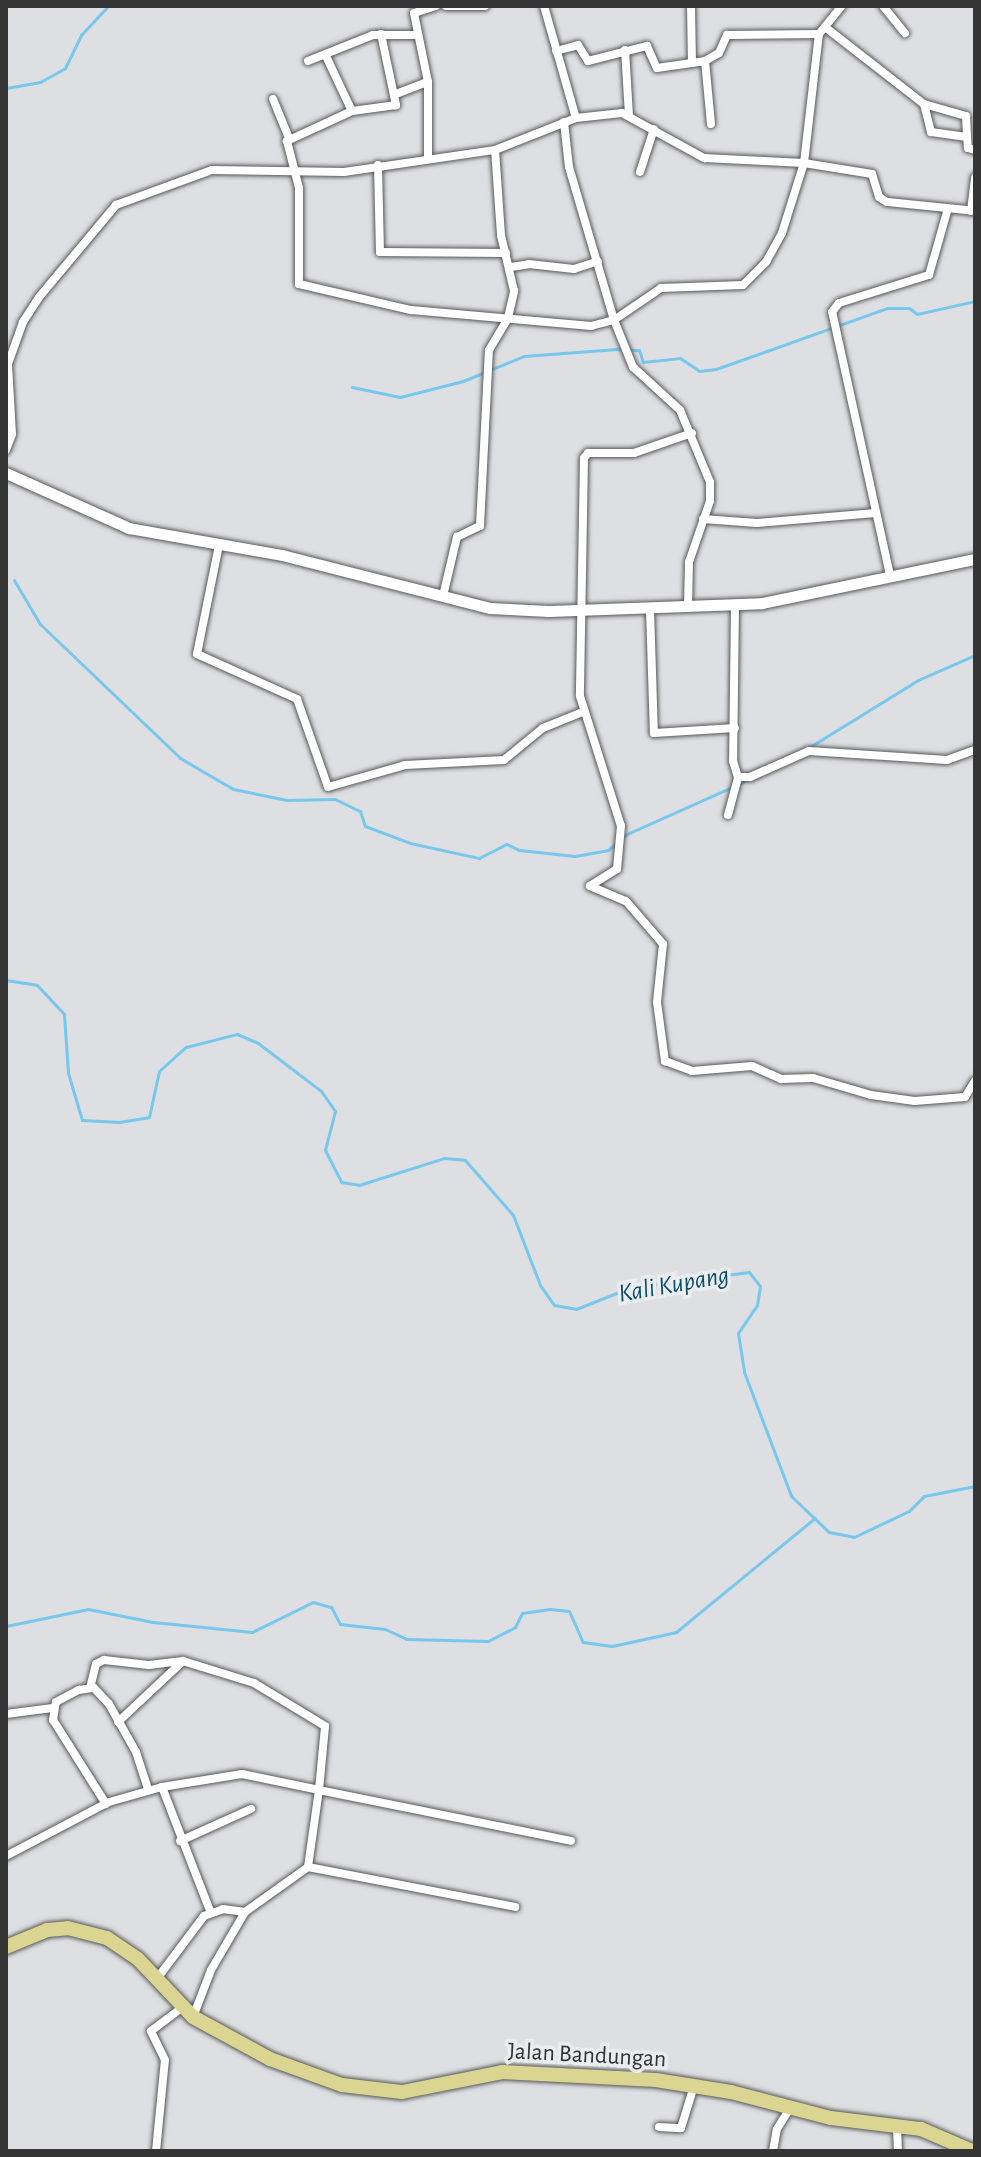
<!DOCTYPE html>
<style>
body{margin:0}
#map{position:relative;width:981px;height:2157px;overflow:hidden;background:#dedfe2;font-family:"Alegreya Sans",sans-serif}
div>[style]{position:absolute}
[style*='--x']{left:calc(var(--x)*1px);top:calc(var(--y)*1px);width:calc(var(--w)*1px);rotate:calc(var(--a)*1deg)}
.stream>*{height:3px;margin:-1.5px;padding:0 1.5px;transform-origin:1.5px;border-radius:1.5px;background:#78c7ec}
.roads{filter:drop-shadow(0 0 2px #57585a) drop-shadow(0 0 2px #57585a)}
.minor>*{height:8px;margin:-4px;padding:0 4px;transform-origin:4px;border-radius:4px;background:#fff}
.tertiary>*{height:11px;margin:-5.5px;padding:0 5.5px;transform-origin:5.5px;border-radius:5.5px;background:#fff}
.primary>*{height:14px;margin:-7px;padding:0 7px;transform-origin:7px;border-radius:7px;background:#dad590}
span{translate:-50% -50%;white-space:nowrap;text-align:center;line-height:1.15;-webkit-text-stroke:7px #ebecef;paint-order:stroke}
.street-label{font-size:24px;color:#353536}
.water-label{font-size:26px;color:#0b4e67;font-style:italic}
.frame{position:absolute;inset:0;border:8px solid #353536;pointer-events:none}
</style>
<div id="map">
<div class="stream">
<i style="--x:6;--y:88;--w:35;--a:-10"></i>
<i style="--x:40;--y:82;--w:29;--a:-29"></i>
<i style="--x:65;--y:68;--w:37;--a:-64"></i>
<i style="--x:81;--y:35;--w:40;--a:-47"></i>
<i style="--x:352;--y:387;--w:49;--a:11.8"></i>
<i style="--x:400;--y:397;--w:65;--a:-14.3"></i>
<i style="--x:463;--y:381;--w:66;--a:-22.3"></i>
<i style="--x:524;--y:356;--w:93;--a:-4.3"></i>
<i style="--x:617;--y:349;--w:22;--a:3"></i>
<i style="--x:639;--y:350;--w:13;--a:72"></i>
<i style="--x:643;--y:362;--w:37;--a:-6"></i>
<i style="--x:680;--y:358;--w:23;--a:34"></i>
<i style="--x:699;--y:371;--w:17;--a:-7"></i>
<i style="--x:716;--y:369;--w:182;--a:-19.6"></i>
<i style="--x:887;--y:308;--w:22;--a:0"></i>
<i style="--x:909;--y:308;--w:10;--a:37"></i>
<i style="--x:917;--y:314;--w:59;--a:-12.6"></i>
<i style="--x:14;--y:580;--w:51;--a:59.4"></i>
<i style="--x:40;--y:624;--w:194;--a:43.7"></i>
<i style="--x:180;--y:758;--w:61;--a:30.3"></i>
<i style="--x:233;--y:789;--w:55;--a:11.5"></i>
<i style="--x:287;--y:800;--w:48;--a:-1.2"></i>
<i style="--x:335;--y:799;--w:28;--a:26"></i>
<i style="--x:360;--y:811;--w:16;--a:72"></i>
<i style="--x:365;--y:826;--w:48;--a:20.7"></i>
<i style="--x:410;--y:843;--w:71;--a:12.3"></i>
<i style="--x:479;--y:858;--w:31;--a:-27"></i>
<i style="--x:507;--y:844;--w:13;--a:27"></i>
<i style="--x:519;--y:850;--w:56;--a:6.1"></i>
<i style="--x:575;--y:856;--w:34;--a:-10"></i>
<i style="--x:608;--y:850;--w:25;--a:-40"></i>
<i style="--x:627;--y:834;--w:133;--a:-24.1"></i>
<i style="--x:808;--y:748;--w:129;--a:-31.7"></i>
<i style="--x:918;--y:680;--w:62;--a:-23.7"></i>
<i style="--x:6;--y:980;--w:31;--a:9"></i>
<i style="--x:37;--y:985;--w:40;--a:47"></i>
<i style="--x:64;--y:1014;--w:59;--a:86.1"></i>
<i style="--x:68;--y:1073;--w:49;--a:73.4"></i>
<i style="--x:82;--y:1120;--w:37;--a:3"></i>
<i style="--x:119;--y:1122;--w:30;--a:-9"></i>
<i style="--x:149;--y:1117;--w:47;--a:-77.7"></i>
<i style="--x:159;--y:1071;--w:36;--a:-42"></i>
<i style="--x:186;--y:1047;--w:53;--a:-14.3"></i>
<i style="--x:237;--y:1034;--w:23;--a:23"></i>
<i style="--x:258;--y:1043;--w:79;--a:37.3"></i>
<i style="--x:321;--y:1091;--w:24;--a:55"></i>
<i style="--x:335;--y:1111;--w:40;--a:104.4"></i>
<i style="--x:325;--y:1150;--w:36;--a:63"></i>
<i style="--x:341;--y:1182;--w:18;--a:9"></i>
<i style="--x:359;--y:1185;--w:89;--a:-17.6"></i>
<i style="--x:444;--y:1158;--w:21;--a:5"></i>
<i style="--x:465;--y:1160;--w:73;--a:48.9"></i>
<i style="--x:513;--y:1215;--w:75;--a:68.9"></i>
<i style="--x:540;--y:1285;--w:24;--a:55"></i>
<i style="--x:554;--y:1305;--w:22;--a:10"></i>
<i style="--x:576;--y:1309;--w:57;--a:-21.6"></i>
<i style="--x:629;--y:1288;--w:121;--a:-7.6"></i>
<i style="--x:749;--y:1272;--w:18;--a:52"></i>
<i style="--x:760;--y:1286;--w:19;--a:99"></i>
<i style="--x:757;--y:1305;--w:34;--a:124"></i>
<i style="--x:738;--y:1333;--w:39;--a:81"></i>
<i style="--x:744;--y:1372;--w:133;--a:69.2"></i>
<i style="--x:791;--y:1496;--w:52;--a:43.5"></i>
<i style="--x:829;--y:1532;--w:25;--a:11"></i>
<i style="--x:854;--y:1537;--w:61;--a:-25.3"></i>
<i style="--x:909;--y:1511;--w:21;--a:-45"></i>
<i style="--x:924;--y:1496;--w:52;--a:-11.1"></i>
<i style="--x:6;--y:1626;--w:84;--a:-11.7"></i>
<i style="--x:88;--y:1609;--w:66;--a:11.3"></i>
<i style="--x:153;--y:1622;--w:100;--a:5.8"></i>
<i style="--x:252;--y:1632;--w:68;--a:-26.2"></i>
<i style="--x:313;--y:1602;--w:19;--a:16"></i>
<i style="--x:331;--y:1607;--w:19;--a:62"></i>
<i style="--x:340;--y:1624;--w:45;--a:6.3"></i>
<i style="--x:385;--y:1629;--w:23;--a:25"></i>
<i style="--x:406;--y:1639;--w:82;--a:1.4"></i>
<i style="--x:488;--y:1641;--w:30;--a:-27"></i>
<i style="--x:515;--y:1627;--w:16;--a:-63"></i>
<i style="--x:522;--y:1613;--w:28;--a:-8"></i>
<i style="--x:550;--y:1609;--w:19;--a:6"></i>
<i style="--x:569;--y:1611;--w:34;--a:66"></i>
<i style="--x:583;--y:1642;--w:29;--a:8"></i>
<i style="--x:612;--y:1646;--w:66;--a:-12.3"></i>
<i style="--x:676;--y:1632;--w:180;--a:-39.4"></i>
</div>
<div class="roads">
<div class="minor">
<i style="--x:446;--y:6;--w:39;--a:0"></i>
<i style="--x:544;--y:6;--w:116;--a:74.1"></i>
<i style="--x:691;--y:6;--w:57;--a:89"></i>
<i style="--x:883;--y:6;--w:35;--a:51"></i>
<i style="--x:825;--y:27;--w:125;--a:37.9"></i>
<i style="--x:924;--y:104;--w:29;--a:76"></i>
<i style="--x:931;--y:132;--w:36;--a:8"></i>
<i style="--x:967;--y:137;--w:11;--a:85"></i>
<i style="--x:968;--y:148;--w:7;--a:16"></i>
<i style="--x:381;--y:34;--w:73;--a:78.1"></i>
<i style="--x:396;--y:105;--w:44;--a:172.2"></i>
<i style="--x:352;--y:111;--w:72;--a:155.2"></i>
<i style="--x:287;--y:141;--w:49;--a:75.7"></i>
<i style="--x:299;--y:188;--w:96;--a:90"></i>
<i style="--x:299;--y:284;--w:115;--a:13.1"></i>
<i style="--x:411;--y:310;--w:181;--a:5.1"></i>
<i style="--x:591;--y:326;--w:24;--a:-15"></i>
<i style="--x:614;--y:320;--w:57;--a:-34.2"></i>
<i style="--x:661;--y:288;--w:82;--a:-2.1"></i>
<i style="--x:743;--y:285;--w:33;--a:-45"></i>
<i style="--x:766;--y:262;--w:33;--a:-61"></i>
<i style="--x:782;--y:233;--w:73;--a:-72.6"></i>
<i style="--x:804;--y:163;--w:130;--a:-83.4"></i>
<i style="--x:819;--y:34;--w:36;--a:-51"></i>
<i style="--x:625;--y:50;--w:66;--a:86.5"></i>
<i style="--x:556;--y:51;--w:23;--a:-15"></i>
<i style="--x:578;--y:45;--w:19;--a:58"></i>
<i style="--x:588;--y:61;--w:61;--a:-14.3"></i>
<i style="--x:647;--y:46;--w:24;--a:66"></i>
<i style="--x:657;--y:68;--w:49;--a:-8.3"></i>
<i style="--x:325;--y:54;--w:63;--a:64.7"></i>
<i style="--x:308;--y:61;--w:70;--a:-21.8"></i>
<i style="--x:373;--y:35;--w:45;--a:0"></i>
<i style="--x:396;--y:94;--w:34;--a:-21"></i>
<i style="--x:273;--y:99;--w:42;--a:67.7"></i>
<i style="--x:924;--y:104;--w:44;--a:15.9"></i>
<i style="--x:966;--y:116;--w:21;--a:87"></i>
<i style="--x:564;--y:122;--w:45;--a:83.7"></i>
<i style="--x:569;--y:167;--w:159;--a:73.6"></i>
<i style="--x:614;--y:320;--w:51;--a:68"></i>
<i style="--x:633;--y:367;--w:64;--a:42.5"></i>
<i style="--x:680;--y:410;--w:78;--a:67.4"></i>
<i style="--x:710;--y:482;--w:19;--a:90"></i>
<i style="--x:710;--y:501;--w:65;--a:109"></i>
<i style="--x:689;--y:562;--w:45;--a:91.3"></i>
<i style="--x:711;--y:124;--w:63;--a:-95.4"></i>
<i style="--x:705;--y:61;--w:16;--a:-30"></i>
<i style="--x:719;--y:53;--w:20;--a:-66"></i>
<i style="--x:727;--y:35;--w:92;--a:-0.6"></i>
<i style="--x:428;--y:158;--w:76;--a:-90"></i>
<i style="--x:428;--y:82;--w:70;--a:-101.5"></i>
<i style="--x:414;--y:13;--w:23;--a:-18"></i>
<i style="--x:378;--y:165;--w:87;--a:88.7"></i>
<i style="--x:380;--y:252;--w:126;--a:0.5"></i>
<i style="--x:640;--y:172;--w:45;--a:-72"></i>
<i style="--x:971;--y:211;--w:34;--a:-83"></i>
<i style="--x:511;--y:267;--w:18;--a:-9"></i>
<i style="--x:529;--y:264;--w:45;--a:6.3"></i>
<i style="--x:574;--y:269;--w:25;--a:-18"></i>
<i style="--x:692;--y:433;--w:61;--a:161"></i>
<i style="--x:634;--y:453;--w:46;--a:180"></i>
<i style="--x:588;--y:453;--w:6;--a:129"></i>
<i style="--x:584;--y:458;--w:238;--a:91"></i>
<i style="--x:580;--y:696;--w:136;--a:72.5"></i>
<i style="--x:621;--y:826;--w:43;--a:95.3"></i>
<i style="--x:617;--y:869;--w:32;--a:148"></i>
<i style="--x:590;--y:886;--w:39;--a:23"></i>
<i style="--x:626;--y:901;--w:57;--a:49.3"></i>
<i style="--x:663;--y:944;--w:58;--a:95.9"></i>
<i style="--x:657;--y:1002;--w:60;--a:82.3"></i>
<i style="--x:665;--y:1061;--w:29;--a:20"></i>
<i style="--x:692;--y:1071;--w:60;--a:-4.8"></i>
<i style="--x:752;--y:1066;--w:32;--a:24"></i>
<i style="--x:781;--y:1079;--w:32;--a:-2"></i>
<i style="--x:813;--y:1078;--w:60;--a:16.3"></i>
<i style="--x:871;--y:1095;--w:44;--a:7.8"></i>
<i style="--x:915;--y:1101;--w:50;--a:-4.6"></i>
<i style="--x:965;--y:1097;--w:19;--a:-58"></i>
<i style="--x:6;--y:450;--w:17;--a:-69"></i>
<i style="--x:12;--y:434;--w:70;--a:-93.3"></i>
<i style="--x:8;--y:364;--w:45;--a:-70.3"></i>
<i style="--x:23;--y:322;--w:31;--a:-57"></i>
<i style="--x:40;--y:296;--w:119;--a:-50.1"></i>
<i style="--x:116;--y:205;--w:102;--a:-20"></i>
<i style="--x:212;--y:170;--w:132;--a:0.9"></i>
<i style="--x:344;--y:172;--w:153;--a:-8.3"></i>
<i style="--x:495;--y:150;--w:87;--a:-21.6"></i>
<i style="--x:576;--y:118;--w:46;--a:-6.2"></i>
<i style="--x:622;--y:113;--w:94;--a:28.8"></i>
<i style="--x:704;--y:158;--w:100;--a:2.9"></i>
<i style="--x:804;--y:163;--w:69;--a:9.2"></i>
<i style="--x:872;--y:174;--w:24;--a:73"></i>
<i style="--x:879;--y:197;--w:9;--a:32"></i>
<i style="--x:887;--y:202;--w:88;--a:5.8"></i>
<i style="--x:703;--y:519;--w:54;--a:4.2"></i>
<i style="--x:757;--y:523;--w:119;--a:-4.8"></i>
<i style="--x:219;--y:545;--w:111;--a:101.4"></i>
<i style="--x:197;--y:654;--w:110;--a:24.2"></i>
<i style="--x:297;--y:699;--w:93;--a:70.6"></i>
<i style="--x:328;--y:787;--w:80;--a:-15.9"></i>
<i style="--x:405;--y:765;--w:99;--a:-2.9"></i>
<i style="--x:504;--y:760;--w:50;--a:-39.4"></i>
<i style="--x:543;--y:728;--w:45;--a:-22"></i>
<i style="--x:890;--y:575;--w:269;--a:-102.4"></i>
<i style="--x:832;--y:312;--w:11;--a:-52"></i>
<i style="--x:839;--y:303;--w:94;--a:-17.3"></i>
<i style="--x:929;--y:275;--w:66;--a:-74.1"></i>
<i style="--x:443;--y:596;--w:61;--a:-76.7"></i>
<i style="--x:457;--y:537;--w:25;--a:-26"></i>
<i style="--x:480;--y:526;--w:176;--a:-87.1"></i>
<i style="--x:489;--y:350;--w:37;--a:-59"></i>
<i style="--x:508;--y:318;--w:28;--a:-77"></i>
<i style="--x:514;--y:291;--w:57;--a:-103.1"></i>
<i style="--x:501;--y:235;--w:85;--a:-94"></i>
<i style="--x:735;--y:605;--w:156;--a:90.7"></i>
<i style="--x:733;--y:761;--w:17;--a:73"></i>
<i style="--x:738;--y:777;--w:12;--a:0"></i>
<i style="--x:750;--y:777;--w:64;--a:-23.8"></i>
<i style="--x:809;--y:751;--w:138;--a:3.7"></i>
<i style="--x:947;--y:760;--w:30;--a:-20"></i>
<i style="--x:650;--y:609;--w:124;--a:88.2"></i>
<i style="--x:654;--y:733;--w:81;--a:-3.5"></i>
<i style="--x:728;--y:815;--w:39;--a:-75"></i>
<i style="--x:90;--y:1688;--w:25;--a:-76"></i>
<i style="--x:96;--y:1664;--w:9;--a:-27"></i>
<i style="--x:104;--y:1660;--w:45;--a:6.3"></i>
<i style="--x:149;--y:1665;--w:34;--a:-7"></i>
<i style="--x:6;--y:1714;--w:47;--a:-7.3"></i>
<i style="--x:162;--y:1787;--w:133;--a:68.8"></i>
<i style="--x:106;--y:1804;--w:99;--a:-122.2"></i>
<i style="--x:53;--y:1720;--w:18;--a:-81"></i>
<i style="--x:56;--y:1702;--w:26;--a:-28"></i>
<i style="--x:79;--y:1690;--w:15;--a:-8"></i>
<i style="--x:94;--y:1688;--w:22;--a:47"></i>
<i style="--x:109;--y:1704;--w:55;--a:60.6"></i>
<i style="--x:136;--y:1752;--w:40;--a:72"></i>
<i style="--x:180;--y:1841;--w:78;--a:-24.3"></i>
<i style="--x:6;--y:1856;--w:116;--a:-27.7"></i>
<i style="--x:109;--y:1802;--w:55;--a:-15.8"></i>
<i style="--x:162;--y:1787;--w:81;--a:-9.2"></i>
<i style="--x:242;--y:1774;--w:79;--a:11.7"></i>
<i style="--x:319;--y:1790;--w:64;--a:-84.6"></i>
<i style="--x:325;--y:1726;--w:83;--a:-148.8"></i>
<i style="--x:254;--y:1683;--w:74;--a:-162.8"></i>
<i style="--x:183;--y:1661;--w:89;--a:136.8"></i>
<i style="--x:308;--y:1867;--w:211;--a:10.9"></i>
<i style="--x:156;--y:1980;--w:80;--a:-53.1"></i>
<i style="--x:204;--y:1916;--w:20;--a:-20"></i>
<i style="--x:223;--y:1909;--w:22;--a:8"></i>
<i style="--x:193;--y:2017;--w:50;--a:-69"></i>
<i style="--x:211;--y:1970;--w:67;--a:-59.6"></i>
<i style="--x:245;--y:1912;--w:77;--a:-35.5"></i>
<i style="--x:308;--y:1867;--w:78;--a:-81.9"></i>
<i style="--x:319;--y:1790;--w:257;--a:11.4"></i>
<i style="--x:897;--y:2126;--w:25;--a:88"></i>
<i style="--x:659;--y:2127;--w:22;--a:3"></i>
<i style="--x:681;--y:2128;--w:44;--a:-72.8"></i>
<i style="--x:156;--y:2151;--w:91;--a:-84.4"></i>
<i style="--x:165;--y:2060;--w:32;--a:-116"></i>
<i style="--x:151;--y:2031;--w:38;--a:-37"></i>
<i style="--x:773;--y:2151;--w:22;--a:-80"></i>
<i style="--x:777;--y:2129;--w:26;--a:-58"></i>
</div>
<div class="tertiary">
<i style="--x:6;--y:473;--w:135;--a:24.1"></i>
<i style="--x:129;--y:528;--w:155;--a:10"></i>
<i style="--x:282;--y:555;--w:215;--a:14.3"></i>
<i style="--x:490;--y:608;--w:58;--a:3"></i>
<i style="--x:548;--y:611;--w:214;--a:-2.1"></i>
<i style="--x:762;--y:603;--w:217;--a:-11.7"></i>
</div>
<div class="primary">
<i style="--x:6;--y:1947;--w:44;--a:-22.5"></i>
<i style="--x:47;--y:1930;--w:21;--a:-5"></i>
<i style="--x:68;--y:1928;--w:40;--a:14.4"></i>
<i style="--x:107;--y:1938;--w:37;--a:34"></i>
<i style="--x:138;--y:1959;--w:80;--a:46.5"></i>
<i style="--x:193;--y:2017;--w:88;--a:28.6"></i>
<i style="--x:270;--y:2059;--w:77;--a:19.9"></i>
<i style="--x:342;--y:2085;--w:60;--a:6.7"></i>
<i style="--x:402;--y:2092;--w:102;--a:-11.3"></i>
<i style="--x:502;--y:2072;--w:154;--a:3"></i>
<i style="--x:656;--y:2080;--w:76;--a:9.1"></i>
<i style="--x:731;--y:2092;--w:103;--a:14.6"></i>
<i style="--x:831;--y:2118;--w:91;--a:7"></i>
<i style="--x:921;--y:2129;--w:56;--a:23.3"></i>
</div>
</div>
<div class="street-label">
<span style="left:587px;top:2056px;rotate:3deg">Jalan Bandungan</span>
</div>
<div class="water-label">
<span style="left:674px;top:1285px;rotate:-10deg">Kali Kupang</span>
</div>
<div class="frame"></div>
</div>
